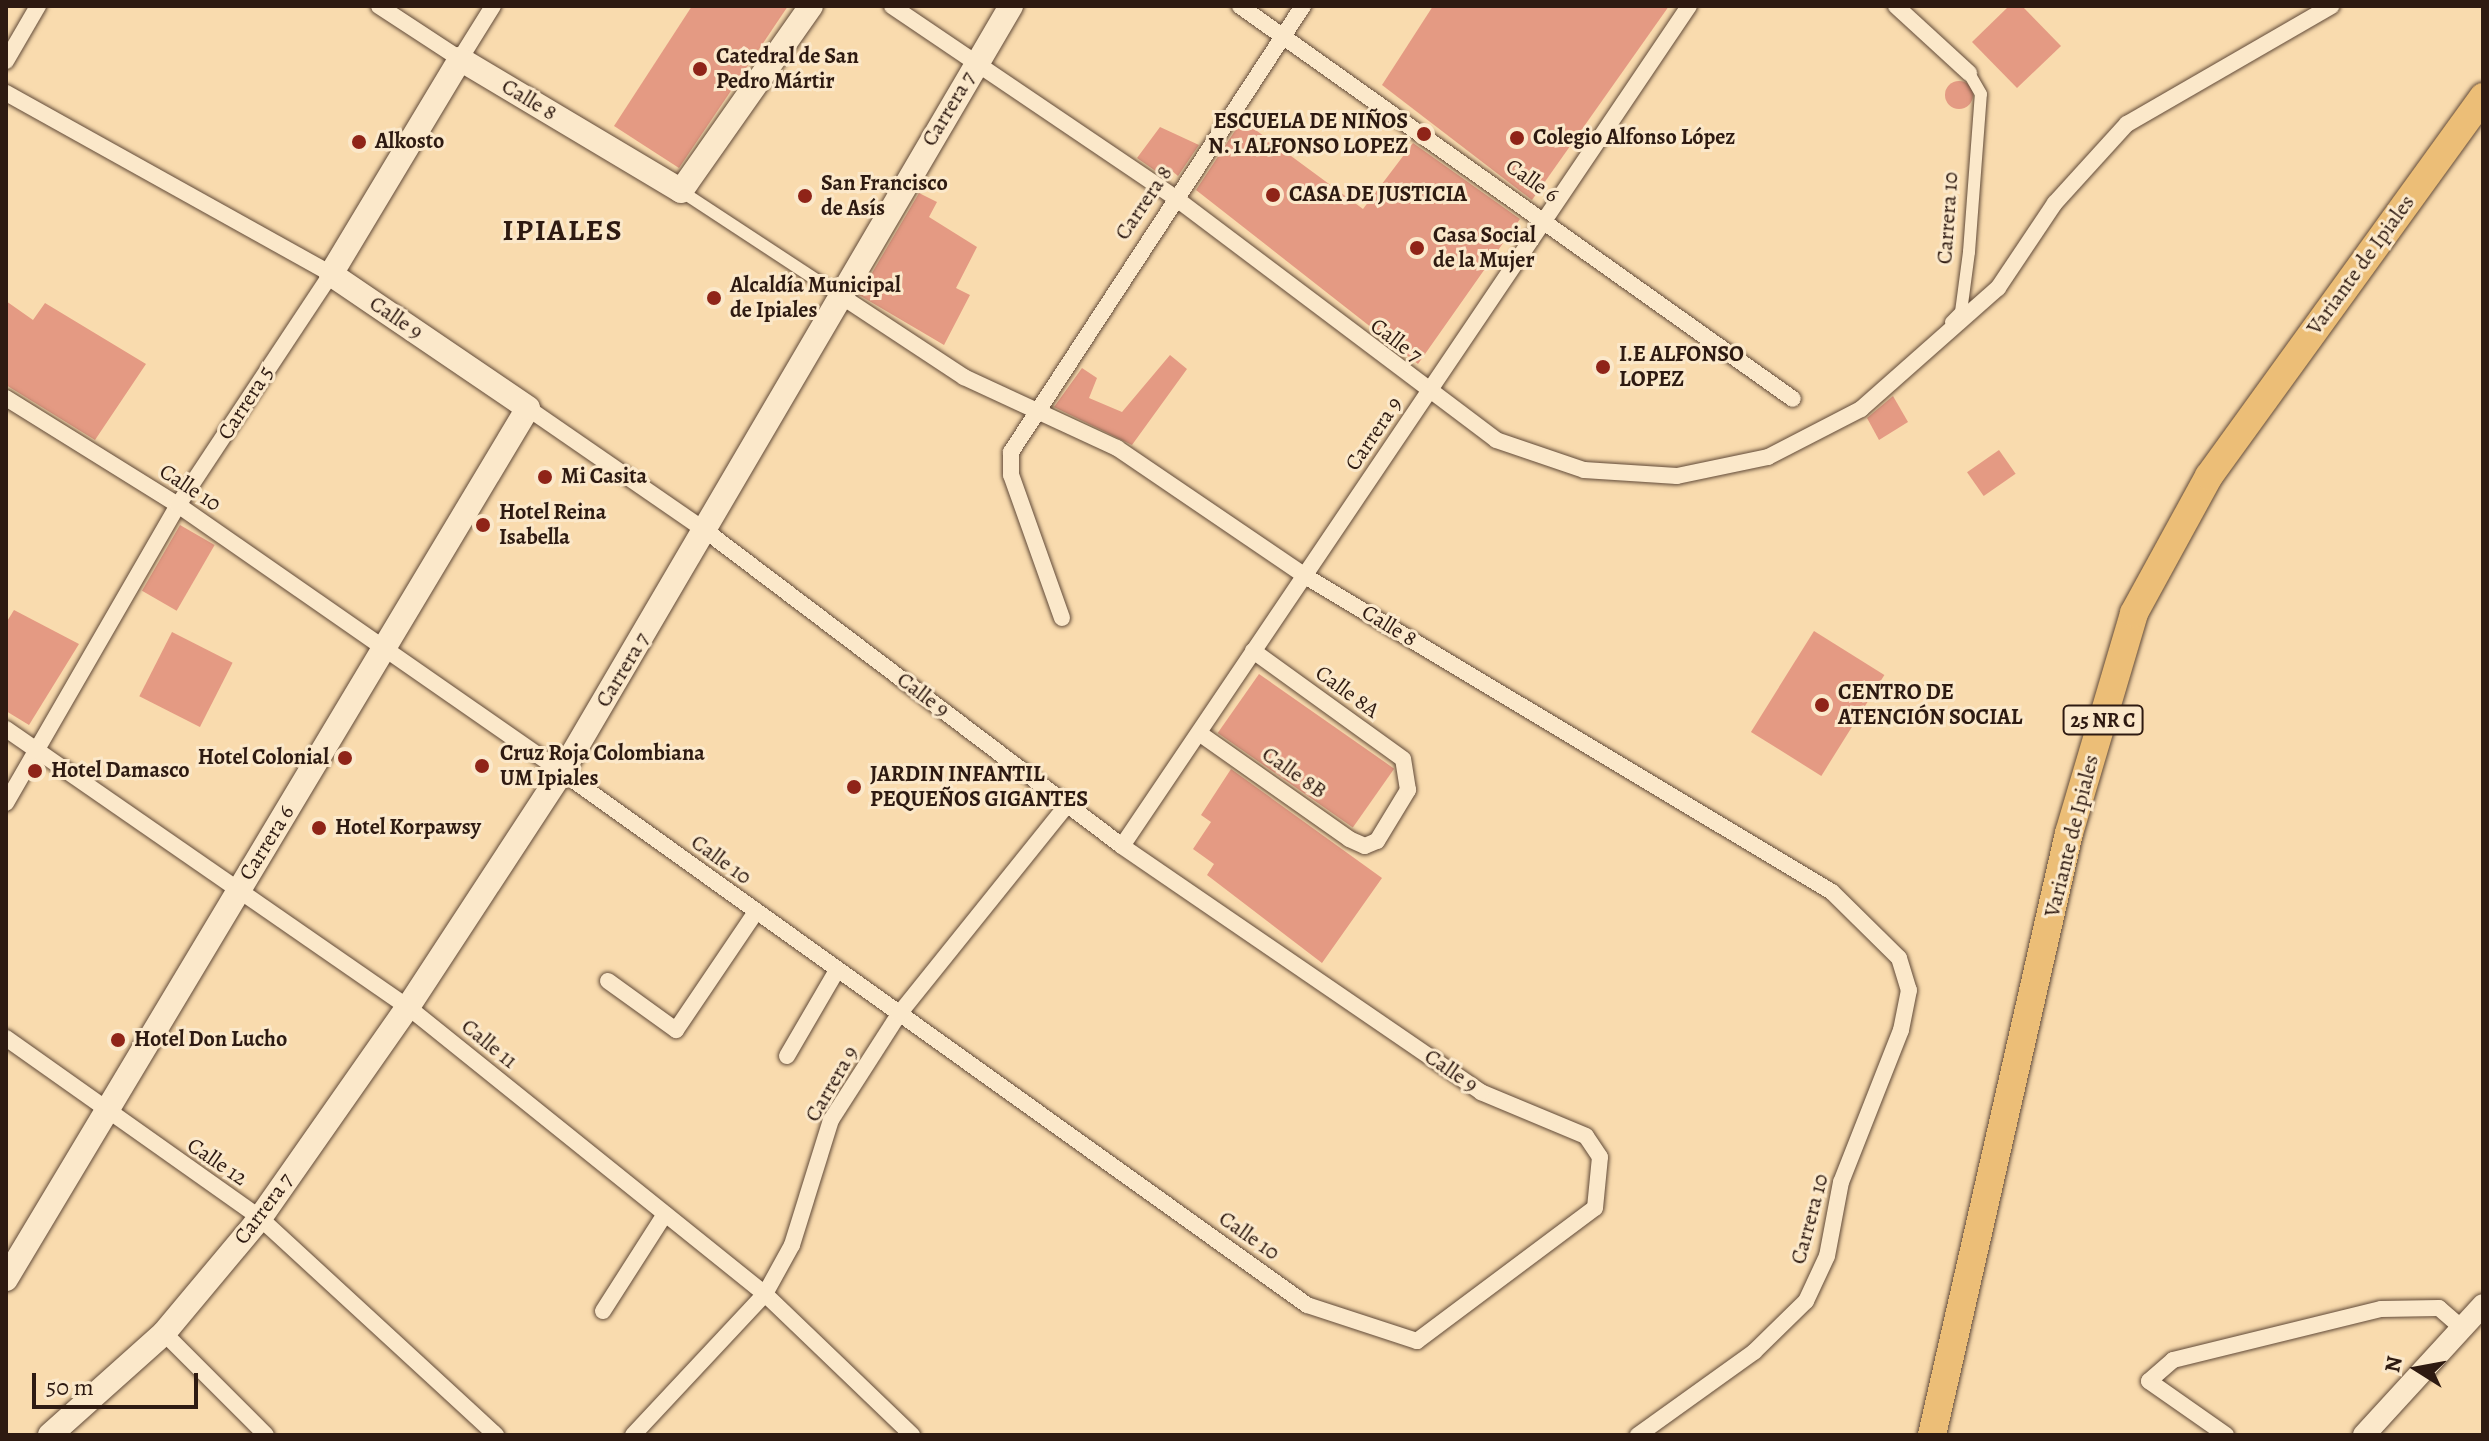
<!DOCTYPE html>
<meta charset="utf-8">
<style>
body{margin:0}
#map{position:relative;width:2489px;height:1441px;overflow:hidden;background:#f9dbae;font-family:Alegreya,serif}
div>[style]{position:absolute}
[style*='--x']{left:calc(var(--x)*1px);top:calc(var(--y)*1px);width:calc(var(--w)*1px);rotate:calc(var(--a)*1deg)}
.building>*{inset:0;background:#e49a83;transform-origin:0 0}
.round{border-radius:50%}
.roads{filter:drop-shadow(0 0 2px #614a38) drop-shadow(0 0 2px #614a38)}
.pedestrian>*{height:12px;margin:-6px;padding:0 6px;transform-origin:6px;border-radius:6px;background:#fbe8ca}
.minor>*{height:16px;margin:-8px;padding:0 8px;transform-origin:8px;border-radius:8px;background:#fbe8ca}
.tertiary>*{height:22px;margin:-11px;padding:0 11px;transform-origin:11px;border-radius:11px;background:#fbe8ca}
.secondary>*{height:24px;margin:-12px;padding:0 12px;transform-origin:12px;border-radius:12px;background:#fbe8ca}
.trunk>*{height:28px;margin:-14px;padding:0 14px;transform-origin:14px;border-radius:14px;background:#ecbe77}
.dots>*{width:22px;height:22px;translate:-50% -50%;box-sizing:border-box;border:4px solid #fbe8ca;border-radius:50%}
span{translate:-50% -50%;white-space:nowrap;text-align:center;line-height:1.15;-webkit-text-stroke:6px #fbe8ca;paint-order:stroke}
.shield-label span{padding:2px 6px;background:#fbe8ca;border:2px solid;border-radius:6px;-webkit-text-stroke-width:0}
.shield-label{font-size:20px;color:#2e1a11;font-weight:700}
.poi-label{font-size:22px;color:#2e1a11;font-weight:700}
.left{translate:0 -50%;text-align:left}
.right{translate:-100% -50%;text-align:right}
.street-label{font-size:22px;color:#2e1a11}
.district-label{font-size:30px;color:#2e1a11;font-weight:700;letter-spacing:2px}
.frame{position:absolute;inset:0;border:8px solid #2e1a11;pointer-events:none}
.north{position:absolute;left:2377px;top:1329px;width:80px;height:80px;-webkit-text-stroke:6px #fbe8ca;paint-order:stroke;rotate:281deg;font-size:22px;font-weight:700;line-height:32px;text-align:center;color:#2e1a11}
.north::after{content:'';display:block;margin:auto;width:28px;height:36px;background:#2e1a11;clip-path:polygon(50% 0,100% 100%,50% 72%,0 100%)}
.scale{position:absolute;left:32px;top:1373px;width:166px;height:36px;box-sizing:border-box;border:4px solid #2e1a11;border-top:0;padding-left:10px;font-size:24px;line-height:28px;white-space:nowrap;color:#2e1a11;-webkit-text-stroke:6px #fbe8ca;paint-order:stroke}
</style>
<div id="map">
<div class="building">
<i style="clip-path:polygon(692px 6px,788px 6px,679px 168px,614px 126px)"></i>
<i style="clip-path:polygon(1433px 6px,1669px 6px,1532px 200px,1382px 85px)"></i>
<i style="clip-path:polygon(2009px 6px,2022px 6px,2061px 46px,2017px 88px,1972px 42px)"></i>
<i class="round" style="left:1945px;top:81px;width:28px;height:28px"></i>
<i style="clip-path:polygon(1242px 120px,1363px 209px,1413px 143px,1520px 219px,1418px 364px,1196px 190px)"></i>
<i style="clip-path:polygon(1160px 127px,1199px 145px,1178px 176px,1172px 171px,1167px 179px,1137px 158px)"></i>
<i style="clip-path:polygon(919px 193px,937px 202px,929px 217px,977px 247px,956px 288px,970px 295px,944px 345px,859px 295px)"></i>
<i style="clip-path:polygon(6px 301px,33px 320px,45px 303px,146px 364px,95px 440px,6px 385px)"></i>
<i style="clip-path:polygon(1170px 355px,1187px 369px,1132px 445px,1054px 407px,1082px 368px,1097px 378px,1089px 398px,1122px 412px)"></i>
<i style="clip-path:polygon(1893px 396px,1908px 422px,1879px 440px,1867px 418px)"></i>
<i style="left:1999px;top:450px;width:29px;height:39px;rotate:55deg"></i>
<i style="left:180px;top:525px;width:40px;height:76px;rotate:30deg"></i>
<i style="clip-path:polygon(14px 610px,79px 644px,29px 725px,6px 711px,6px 623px)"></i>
<i style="left:1814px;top:631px;width:83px;height:119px;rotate:32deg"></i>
<i style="left:172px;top:632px;width:68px;height:72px;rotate:27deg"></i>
<i style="left:1259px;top:674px;width:165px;height:72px;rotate:35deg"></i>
<i style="clip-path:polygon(1231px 769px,1382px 878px,1322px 963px,1207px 875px,1214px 864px,1193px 849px,1211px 822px,1201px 815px)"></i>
</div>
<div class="roads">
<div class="pedestrian">
<i style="--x:681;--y:191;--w:188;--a:33.3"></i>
<i style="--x:1951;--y:322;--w:14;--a:-45"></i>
<i style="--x:1961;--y:312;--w:61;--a:-82.4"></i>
<i style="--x:1969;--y:252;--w:158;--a:-85.7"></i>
<i style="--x:1981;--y:94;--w:24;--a:-120"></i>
</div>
<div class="minor">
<i style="--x:379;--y:6;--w:97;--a:33.2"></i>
<i style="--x:460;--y:59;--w:62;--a:-58.1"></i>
<i style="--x:892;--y:6;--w:341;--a:34.1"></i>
<i style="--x:1174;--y:197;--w:403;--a:37"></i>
<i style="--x:1496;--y:440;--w:93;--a:18.8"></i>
<i style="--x:1584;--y:470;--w:93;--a:3.7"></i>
<i style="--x:1677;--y:476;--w:93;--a:-11.8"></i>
<i style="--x:1768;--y:457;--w:105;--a:-27.3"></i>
<i style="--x:1861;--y:409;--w:183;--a:-41.5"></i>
<i style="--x:1998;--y:288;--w:102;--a:-56.2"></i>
<i style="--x:2055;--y:203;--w:107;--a:-47.7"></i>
<i style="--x:2127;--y:124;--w:236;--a:-30"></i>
<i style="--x:1240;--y:6;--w:678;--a:35.4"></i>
<i style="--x:1896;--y:6;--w:99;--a:42.5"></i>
<i style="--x:6;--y:61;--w:64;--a:-59.8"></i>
<i style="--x:6;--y:93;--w:372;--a:29.1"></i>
<i style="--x:331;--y:274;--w:277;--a:123.5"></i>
<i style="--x:178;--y:505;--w:344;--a:120"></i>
<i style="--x:838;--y:294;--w:151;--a:33.4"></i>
<i style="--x:964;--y:377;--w:169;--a:24.9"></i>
<i style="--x:1117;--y:448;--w:227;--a:34.2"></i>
<i style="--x:1305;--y:576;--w:614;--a:30.95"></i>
<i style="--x:1832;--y:892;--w:94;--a:44.6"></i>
<i style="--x:1899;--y:958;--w:34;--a:73"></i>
<i style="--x:1909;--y:990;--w:41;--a:101.3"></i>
<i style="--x:1901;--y:1030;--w:163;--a:111.5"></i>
<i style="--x:1841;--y:1182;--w:75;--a:100.7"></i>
<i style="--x:1827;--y:1256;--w:50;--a:115"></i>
<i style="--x:1806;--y:1301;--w:73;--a:135.6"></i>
<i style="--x:1754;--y:1352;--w:143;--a:144.4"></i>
<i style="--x:6;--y:398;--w:203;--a:31.9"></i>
<i style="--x:178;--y:505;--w:468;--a:34.8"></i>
<i style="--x:562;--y:772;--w:916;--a:35.58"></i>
<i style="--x:1307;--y:1305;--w:116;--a:18.1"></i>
<i style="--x:1417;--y:1341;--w:222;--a:-36.8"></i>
<i style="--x:1595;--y:1208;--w:51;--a:-84.4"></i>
<i style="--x:1600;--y:1157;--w:25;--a:-124"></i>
<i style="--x:1586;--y:1136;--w:114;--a:-157.3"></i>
<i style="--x:1481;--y:1092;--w:435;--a:-145.6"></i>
<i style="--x:1122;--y:846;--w:522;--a:-142.87"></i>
<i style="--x:706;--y:531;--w:216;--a:-145.4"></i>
<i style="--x:1062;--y:618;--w:152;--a:-109.6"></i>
<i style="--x:1011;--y:475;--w:23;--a:-90"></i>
<i style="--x:1011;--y:452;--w:533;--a:-56.79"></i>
<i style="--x:6;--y:729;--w:489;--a:34.7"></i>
<i style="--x:408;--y:1007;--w:458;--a:38.8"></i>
<i style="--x:765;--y:1294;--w:204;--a:43.8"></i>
<i style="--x:1199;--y:733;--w:184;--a:35.2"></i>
<i style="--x:1349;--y:839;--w:17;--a:24"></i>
<i style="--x:1365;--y:846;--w:13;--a:-23"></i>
<i style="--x:1377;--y:841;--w:60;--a:-58.7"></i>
<i style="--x:1408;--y:790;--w:31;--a:-99"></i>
<i style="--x:1403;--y:759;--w:185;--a:-144.2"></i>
<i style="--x:1122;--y:846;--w:1013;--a:-55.98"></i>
<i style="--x:608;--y:981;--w:84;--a:35.8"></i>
<i style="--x:676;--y:1030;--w:143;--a:-55.9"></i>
<i style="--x:6;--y:1038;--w:311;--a:35.3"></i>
<i style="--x:260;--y:1218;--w:321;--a:42.6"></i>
<i style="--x:787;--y:1056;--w:99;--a:-59.8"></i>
<i style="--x:603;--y:1311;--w:115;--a:-57.4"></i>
<i style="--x:164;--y:1333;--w:144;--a:45"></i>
<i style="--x:633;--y:1435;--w:193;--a:-46.9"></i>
<i style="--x:765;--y:1294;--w:56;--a:-61.1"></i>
<i style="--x:792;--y:1245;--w:131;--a:-72.7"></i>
<i style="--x:831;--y:1120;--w:126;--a:-57.3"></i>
<i style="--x:899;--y:1014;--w:270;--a:-51.2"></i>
<i style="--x:2226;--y:1435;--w:94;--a:-145"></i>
<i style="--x:2149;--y:1381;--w:32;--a:-41"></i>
<i style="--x:2173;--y:1360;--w:214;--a:-13.8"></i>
<i style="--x:2381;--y:1309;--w:58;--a:-1"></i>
<i style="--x:2439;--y:1308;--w:30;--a:41"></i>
</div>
<div class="tertiary">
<i style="--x:2364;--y:1435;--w:176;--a:-47.5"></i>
</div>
<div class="secondary">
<i style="--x:6;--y:1279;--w:1015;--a:-59.07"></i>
<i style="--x:528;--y:408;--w:238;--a:-145.8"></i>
<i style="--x:331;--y:274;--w:251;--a:-59"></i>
<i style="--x:460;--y:59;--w:257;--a:30.8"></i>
<i style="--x:681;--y:191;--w:226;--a:-54.9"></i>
<i style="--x:50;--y:1435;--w:153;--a:-41.8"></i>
<i style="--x:164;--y:1333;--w:150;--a:-50.1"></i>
<i style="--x:260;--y:1218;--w:258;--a:-55"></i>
<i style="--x:408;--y:1007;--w:281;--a:-56.8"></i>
<i style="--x:562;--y:772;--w:888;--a:-59.62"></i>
</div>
<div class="trunk">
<i style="--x:1932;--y:1435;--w:617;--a:-77.18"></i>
<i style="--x:2069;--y:833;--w:229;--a:-73.5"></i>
<i style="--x:2134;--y:613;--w:156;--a:-61.3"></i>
<i style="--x:2209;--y:476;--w:468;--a:-54.1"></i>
</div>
</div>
<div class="dots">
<i style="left:700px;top:69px;background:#8f2418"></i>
<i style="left:1424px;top:134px;background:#8f2418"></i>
<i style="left:1517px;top:138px;background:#8f2418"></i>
<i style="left:359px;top:142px;background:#8f2418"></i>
<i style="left:1273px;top:195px;background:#8f2418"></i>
<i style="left:805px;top:196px;background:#8f2418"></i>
<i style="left:1417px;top:248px;background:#8f2418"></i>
<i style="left:714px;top:298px;background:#8f2418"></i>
<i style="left:1603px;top:367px;background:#8f2418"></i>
<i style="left:545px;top:477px;background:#8f2418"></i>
<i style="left:483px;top:525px;background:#8f2418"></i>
<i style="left:1822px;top:705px;background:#8f2418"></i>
<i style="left:345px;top:758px;background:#8f2418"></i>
<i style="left:482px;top:766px;background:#8f2418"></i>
<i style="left:35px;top:771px;background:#8f2418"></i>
<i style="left:854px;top:787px;background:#8f2418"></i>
<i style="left:319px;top:828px;background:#8f2418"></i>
<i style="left:118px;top:1040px;background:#8f2418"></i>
</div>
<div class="shield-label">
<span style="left:2103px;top:720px">25 NR C</span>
</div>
<div class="poi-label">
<span class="left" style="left:716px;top:69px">Catedral de San<br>Pedro Mártir</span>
<span class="right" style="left:1408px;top:134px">ESCUELA DE NIÑOS<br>N. 1 ALFONSO LOPEZ</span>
<span class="left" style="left:1533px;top:138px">Colegio Alfonso López</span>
<span class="left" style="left:375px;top:142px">Alkosto</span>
<span class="left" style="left:821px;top:196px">San Francisco<br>de Asís</span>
<span class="left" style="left:1289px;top:195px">CASA DE JUSTICIA</span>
<span class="left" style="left:1433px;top:248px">Casa Social<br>de la Mujer</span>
<span class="left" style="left:730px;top:298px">Alcaldía Municipal<br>de Ipiales</span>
<span class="left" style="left:1619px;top:367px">I.E ALFONSO<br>LOPEZ</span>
<span class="left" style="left:561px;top:477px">Mi Casita</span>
<span class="left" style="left:499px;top:525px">Hotel Reina<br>Isabella</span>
<span class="left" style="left:1838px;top:705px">CENTRO DE<br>ATENCIÓN SOCIAL</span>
<span class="left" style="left:500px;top:766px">Cruz Roja Colombiana<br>UM Ipiales</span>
<span class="right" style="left:329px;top:758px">Hotel Colonial</span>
<span class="left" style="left:51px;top:771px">Hotel Damasco</span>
<span class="left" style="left:870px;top:787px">JARDIN INFANTIL<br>PEQUEÑOS GIGANTES</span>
<span class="left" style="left:335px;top:828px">Hotel Korpawsy</span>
<span class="left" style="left:134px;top:1040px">Hotel Don Lucho</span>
</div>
<div class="street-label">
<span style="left:529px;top:100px;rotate:31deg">Calle 8</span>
<span style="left:949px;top:109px;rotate:-59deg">Carrera 7</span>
<span style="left:1532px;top:181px;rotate:35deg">Calle 6</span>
<span style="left:1144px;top:203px;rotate:-56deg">Carrera 8</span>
<span style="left:1948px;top:218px;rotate:-86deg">Carrera 10</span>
<span style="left:2361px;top:265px;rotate:-54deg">Variante de Ipiales</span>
<span style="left:396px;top:318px;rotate:34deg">Calle 9</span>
<span style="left:1396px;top:341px;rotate:37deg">Calle 7</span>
<span style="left:246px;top:403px;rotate:-57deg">Carrera 5</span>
<span style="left:1374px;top:434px;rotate:-56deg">Carrera 9</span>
<span style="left:190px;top:488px;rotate:33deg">Calle 10</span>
<span style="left:1389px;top:626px;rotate:31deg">Calle 8</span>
<span style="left:623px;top:670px;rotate:-59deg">Carrera 7</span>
<span style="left:1347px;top:692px;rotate:36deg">Calle 8A</span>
<span style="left:923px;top:695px;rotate:37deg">Calle 9</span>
<span style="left:1294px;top:773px;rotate:35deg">Calle 8B</span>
<span style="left:2072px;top:836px;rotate:-76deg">Variante de Ipiales</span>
<span style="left:267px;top:843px;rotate:-58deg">Carrera 6</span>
<span style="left:721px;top:860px;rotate:36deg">Calle 10</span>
<span style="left:489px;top:1044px;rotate:39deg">Calle 11</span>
<span style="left:1451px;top:1071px;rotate:34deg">Calle 9</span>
<span style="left:832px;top:1084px;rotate:-60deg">Carrera 9</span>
<span style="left:217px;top:1162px;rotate:34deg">Calle 12</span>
<span style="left:264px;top:1209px;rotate:-53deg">Carrera 7</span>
<span style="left:1810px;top:1219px;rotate:-75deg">Carrera 10</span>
<span style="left:1249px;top:1236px;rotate:35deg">Calle 10</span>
</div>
<div class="district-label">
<span style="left:563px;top:230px">IPIALES</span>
</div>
<div class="frame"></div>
<div class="north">N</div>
<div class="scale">50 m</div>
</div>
